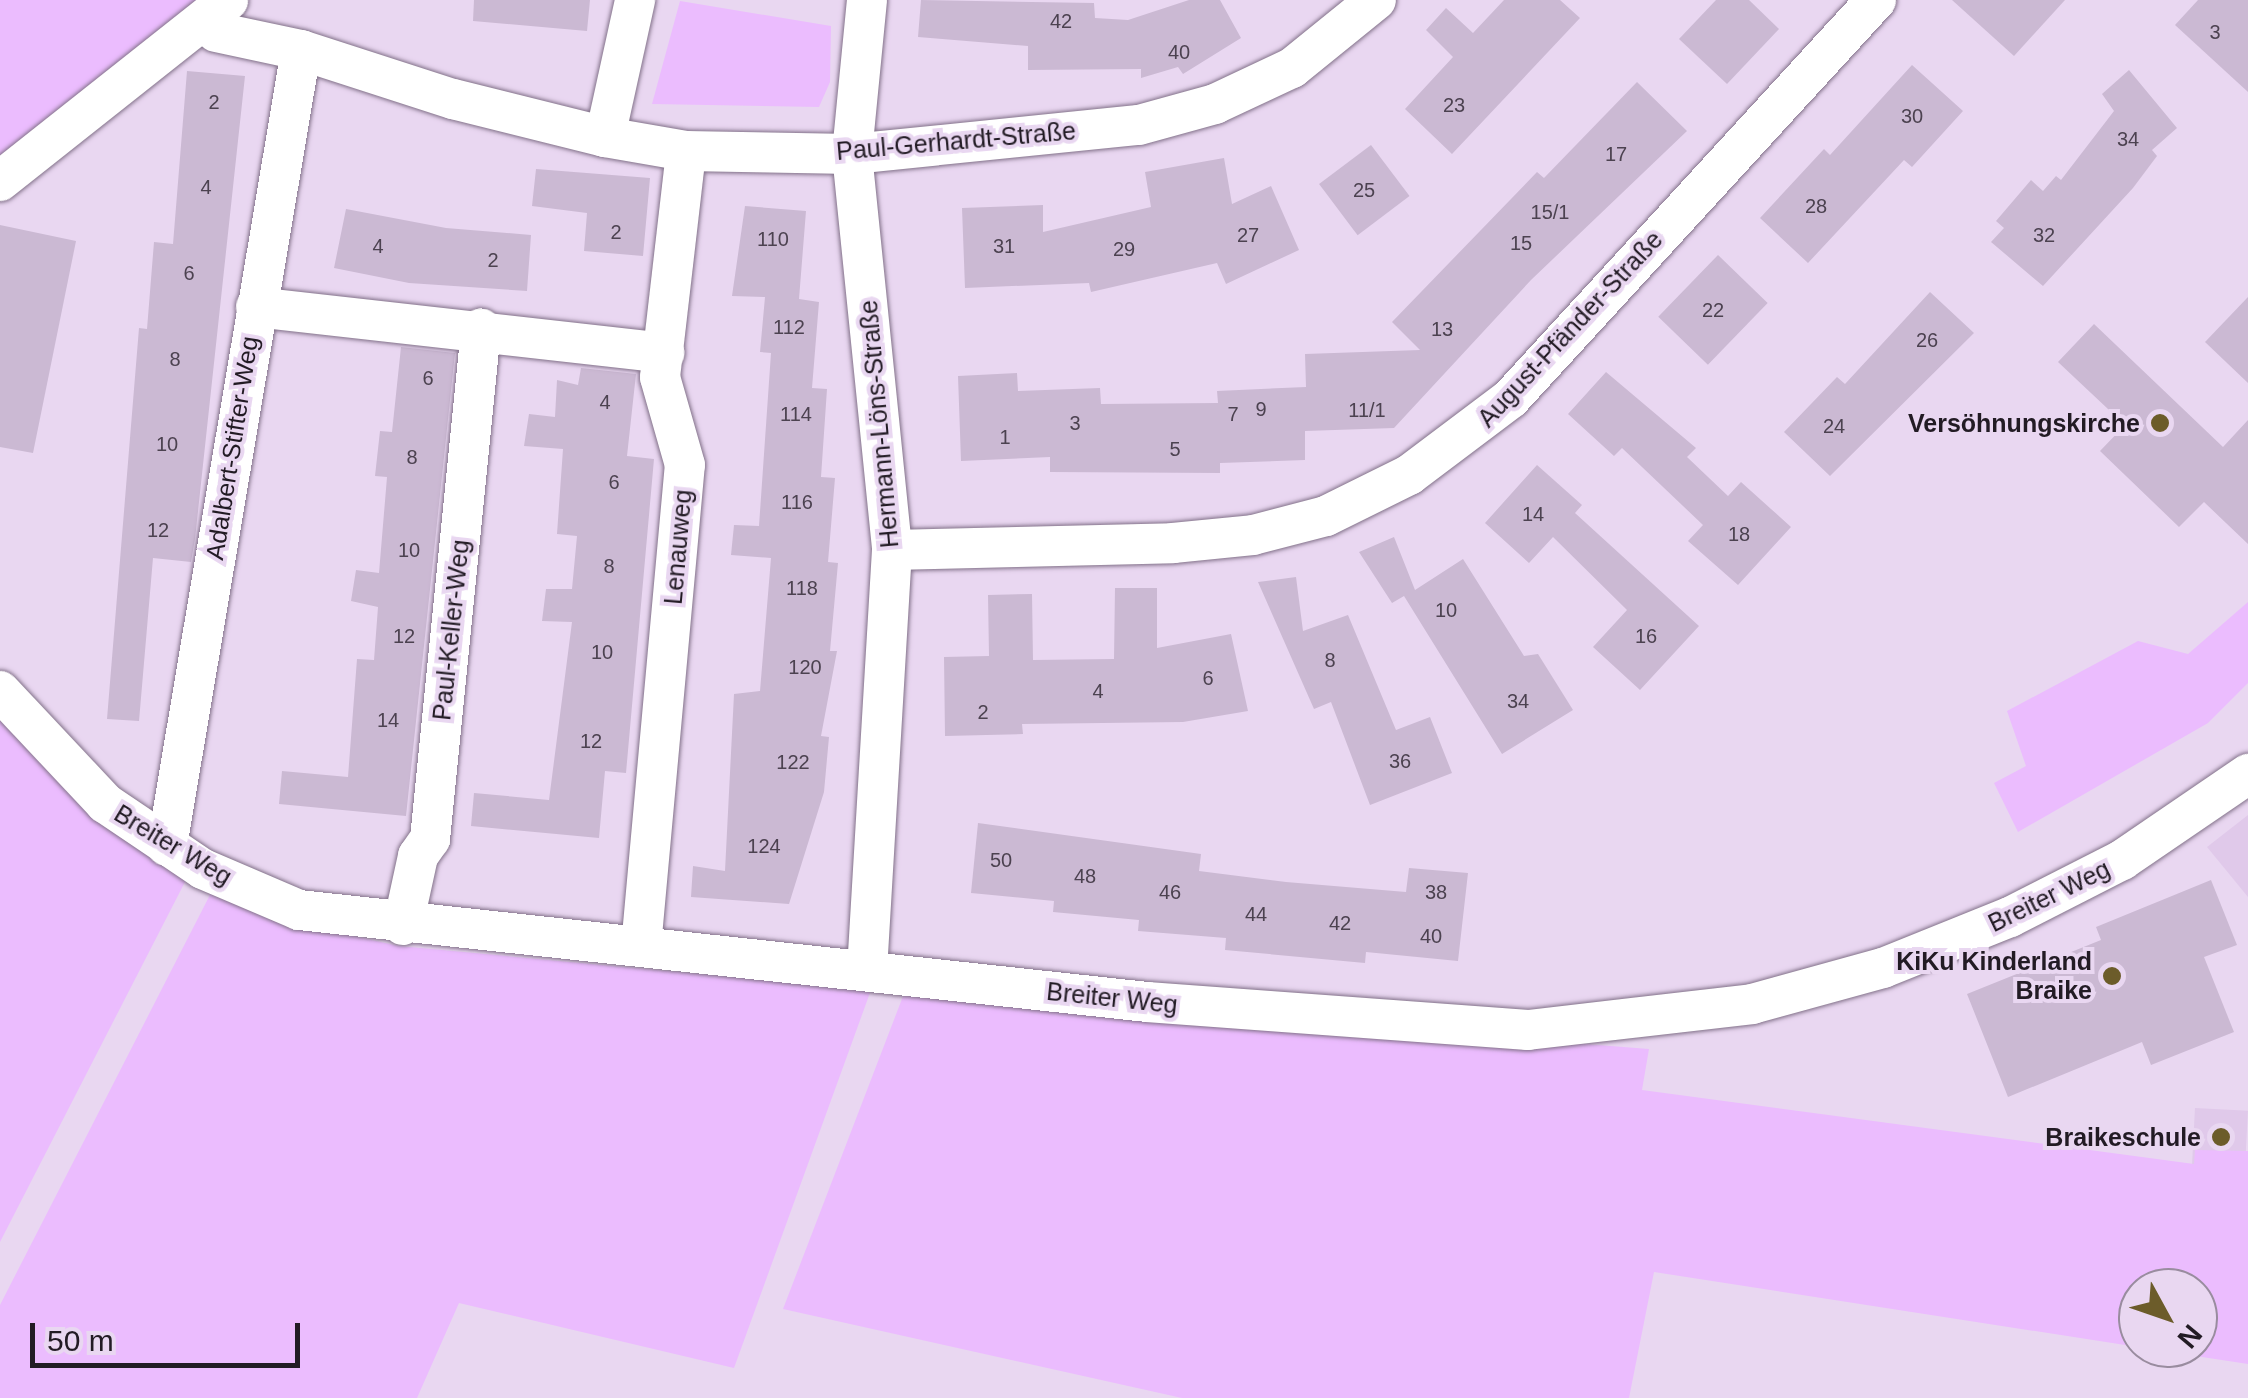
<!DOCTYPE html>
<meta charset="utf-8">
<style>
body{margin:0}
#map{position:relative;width:2248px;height:1398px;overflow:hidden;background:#e9d7f1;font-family:Arial,sans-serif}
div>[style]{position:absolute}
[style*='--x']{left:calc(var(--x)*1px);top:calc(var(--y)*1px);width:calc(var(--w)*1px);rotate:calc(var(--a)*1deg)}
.built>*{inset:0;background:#e0c9ea;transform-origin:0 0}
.green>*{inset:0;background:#ebbcfe}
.building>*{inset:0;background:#cbb9d3;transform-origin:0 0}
.roads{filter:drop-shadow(0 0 2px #827189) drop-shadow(0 0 2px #827189)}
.street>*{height:40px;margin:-20px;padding:0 20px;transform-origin:20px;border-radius:20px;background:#fff}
.dots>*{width:28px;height:28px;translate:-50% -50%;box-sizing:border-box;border:5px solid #e9d7f1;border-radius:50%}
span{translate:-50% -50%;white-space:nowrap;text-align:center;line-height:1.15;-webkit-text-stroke:8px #e9d7f1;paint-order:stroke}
.number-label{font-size:20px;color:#4c4250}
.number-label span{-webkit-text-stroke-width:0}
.street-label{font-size:25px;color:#221b24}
.poi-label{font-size:25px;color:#221b24;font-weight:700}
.right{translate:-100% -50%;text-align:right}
.north{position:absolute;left:2118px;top:1268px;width:100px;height:100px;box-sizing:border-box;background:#e9d7f1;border:2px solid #998c9f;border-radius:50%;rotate:130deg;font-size:28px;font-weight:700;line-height:40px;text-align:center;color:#221b24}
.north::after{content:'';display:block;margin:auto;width:35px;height:45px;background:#6c5c2a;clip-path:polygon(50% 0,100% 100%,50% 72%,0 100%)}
.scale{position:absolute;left:30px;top:1323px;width:270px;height:45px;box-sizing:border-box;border:5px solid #221b24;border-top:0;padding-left:12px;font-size:30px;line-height:35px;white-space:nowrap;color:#221b24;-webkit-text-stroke:8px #e9d7f1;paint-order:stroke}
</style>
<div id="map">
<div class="built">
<i style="clip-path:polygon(2248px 815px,2248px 897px,2207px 847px)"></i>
<i style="left:2195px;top:1108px;width:53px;height:56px;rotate:3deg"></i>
</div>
<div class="green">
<i style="clip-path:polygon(0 0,209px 0,0 168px)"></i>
<i style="clip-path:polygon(680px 1px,831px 26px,830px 82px,819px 107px,652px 104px)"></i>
<i style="clip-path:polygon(2248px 602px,2248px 683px,2208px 723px,2018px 832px,1994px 783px,2026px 766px,2007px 711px,2138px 641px,2188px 654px)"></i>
<i style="clip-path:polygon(0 715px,186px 880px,0 1242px)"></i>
<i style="clip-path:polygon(214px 887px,295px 923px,399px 946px,871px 990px,734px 1368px,459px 1303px,417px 1398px,0 1398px,0 1305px)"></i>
<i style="clip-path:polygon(905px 991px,1649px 1049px,1642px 1090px,2194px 1164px,2195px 1150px,2248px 1151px,2248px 1364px,2143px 1348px,2198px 1348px,2198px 1288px,2138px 1288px,2138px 1347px,1654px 1272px,1629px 1398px,1182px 1398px,783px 1309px)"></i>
</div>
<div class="building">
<i style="clip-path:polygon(474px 0,590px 0,587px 31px,473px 21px)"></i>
<i style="clip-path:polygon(921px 0,1094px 3px,1095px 18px,1128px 20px,1189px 0,1220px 0,1241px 38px,1183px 74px,1178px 67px,1141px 78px,1141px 69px,1028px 70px,1028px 46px,918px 37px)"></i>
<i style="clip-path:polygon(1504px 0,1560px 0,1580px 18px,1452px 154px,1405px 109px,1453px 57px,1426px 30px,1446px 8px,1473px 33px)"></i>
<i style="clip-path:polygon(1716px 0,1749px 0,1779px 29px,1727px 84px,1679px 39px)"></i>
<i style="clip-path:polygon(1952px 0,2065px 0,2014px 56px)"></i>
<i style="clip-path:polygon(2198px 0,2248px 0,2248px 92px,2175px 25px)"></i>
<i style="clip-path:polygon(1912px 65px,1963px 111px,1912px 167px,1904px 160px,1808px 263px,1760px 218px,1824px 149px,1830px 155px)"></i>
<i style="clip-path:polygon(2129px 70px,2177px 128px,2152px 150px,2157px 156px,2133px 188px,2043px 286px,1991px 242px,2004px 228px,1996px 221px,2031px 180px,2043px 191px,2056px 176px,2061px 180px,2114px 111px,2102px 94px)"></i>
<i style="clip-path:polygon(187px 71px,245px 76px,195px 539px,191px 562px,153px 558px,139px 721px,107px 719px,139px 328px,147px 329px,154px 242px,173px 244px)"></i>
<i style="clip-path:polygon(1637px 82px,1687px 131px,1531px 280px,1394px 428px,1305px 431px,1305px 460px,1220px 463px,1220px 473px,1050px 472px,1050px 457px,961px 461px,958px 376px,1017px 373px,1018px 391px,1100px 388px,1101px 404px,1218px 403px,1217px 391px,1306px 387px,1305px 354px,1420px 350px,1392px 322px,1537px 172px,1544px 178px)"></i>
<i style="left:1371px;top:145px;width:64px;height:65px;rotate:53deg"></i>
<i style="clip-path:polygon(1224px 158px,1232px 204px,1271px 186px,1299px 250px,1226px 284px,1217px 263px,1091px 292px,1089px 283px,965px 288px,962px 208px,1043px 205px,1043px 232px,1151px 207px,1145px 172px)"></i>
<i style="clip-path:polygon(536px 169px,650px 178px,643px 256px,584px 251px,587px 213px,532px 206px)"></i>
<i style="clip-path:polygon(745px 206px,806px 211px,799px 299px,819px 302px,812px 388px,827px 389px,821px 477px,835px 478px,828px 562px,838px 563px,830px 651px,837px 651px,821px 736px,829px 737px,824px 792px,789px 904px,691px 897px,693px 866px,725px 871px,734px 694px,760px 691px,771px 558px,731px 555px,734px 525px,759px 526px,771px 353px,760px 352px,765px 297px,732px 296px)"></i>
<i style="clip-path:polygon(346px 209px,446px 228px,531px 235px,527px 291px,409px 283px,334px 268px)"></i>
<i style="clip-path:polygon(0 225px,76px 241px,33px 453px,0 447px)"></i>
<i style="left:1718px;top:255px;width:69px;height:86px;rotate:44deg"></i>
<i style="clip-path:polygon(1930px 292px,1974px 333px,1830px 476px,1784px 432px,1837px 377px,1845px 384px)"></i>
<i style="clip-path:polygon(2248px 297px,2248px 383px,2205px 342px)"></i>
<i style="clip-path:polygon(2094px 324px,2223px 447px,2248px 420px,2248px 544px,2204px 502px,2179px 527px,2100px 451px,2125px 425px,2058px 362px)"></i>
<i style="clip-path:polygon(401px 347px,455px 353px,406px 816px,279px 804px,282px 771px,348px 777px,357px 659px,374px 660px,378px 607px,351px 601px,356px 570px,379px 573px,387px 477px,375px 476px,380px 431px,392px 432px)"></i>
<i style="clip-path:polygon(581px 368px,636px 374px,627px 456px,654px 459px,626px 773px,605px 771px,599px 838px,471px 826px,474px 793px,549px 800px,572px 622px,542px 621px,546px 589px,572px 589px,577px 536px,557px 534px,563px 449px,524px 446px,529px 414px,555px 417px,557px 380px,578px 385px)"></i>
<i style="clip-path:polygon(1606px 372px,1696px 448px,1687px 457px,1728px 496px,1741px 482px,1791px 527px,1738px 585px,1688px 541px,1703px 525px,1622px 448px,1614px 456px,1568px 414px)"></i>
<i style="clip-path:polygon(1537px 465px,1582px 505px,1575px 513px,1699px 626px,1640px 690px,1593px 647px,1627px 610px,1553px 537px,1529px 563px,1485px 523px)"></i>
<i style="clip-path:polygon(1394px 537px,1415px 590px,1463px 559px,1524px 656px,1538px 654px,1573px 710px,1502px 754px,1404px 596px,1392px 603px,1359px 552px)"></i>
<i style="clip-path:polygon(1296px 577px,1303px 631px,1348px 615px,1396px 730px,1430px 717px,1452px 773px,1370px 805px,1331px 702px,1314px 709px,1258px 582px)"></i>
<i style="clip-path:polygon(1115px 588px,1157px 588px,1157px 648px,1231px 634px,1248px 711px,1183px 722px,1022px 724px,1023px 734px,945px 736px,944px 657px,989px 656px,988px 595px,1032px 594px,1033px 660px,1114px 659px)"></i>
<i style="clip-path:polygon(978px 823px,1201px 854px,1199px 871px,1286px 882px,1406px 892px,1409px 868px,1468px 873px,1458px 961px,1366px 952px,1365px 963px,1225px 950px,1226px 938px,1138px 931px,1139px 920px,1053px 912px,1054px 901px,971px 893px)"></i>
<i style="clip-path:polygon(2211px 880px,2237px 945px,2204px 957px,2234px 1032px,2151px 1065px,2142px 1042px,2008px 1097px,1967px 994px,2101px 940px,2096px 927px)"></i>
</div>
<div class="roads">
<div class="street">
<i style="--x:867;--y:0;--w:155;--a:95.6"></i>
<i style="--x:852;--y:154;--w:398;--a:84.2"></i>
<i style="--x:892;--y:550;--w:420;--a:93.4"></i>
<i style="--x:216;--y:32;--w:87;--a:12"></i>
<i style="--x:301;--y:50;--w:160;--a:17.9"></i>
<i style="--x:453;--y:99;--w:157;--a:14"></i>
<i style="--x:605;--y:137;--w:82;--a:9.8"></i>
<i style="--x:686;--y:151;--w:166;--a:1"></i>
<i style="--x:852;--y:154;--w:288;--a:-5.8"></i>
<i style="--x:1139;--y:125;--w:79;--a:-15.4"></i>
<i style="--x:1215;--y:104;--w:85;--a:-25.1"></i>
<i style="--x:1292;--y:68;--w:108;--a:-39"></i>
<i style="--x:605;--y:137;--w:140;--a:-77.6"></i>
<i style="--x:0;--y:181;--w:291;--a:-38.4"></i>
<i style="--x:256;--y:307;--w:411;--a:6.4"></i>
<i style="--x:892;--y:550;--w:281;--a:-1.4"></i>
<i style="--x:1173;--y:543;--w:80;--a:-5.7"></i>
<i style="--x:1253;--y:535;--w:75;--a:-14.6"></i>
<i style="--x:1326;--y:516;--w:93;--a:-26.3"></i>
<i style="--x:1409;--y:475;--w:128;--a:-37"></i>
<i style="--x:1511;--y:398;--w:540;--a:-47.48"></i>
<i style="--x:0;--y:691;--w:154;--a:46.8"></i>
<i style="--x:105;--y:803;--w:118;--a:34"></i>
<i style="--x:203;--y:869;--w:104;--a:23.1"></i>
<i style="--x:299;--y:910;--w:853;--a:6.19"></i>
<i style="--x:1147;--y:1002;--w:382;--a:4.2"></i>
<i style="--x:1528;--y:1030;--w:226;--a:-6.6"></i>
<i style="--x:1752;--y:1004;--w:136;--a:-15.4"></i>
<i style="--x:1883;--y:968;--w:137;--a:-21.9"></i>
<i style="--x:2010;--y:917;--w:126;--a:-27"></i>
<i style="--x:2122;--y:860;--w:153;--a:-34.3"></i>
<i style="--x:167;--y:846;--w:807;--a:-80.44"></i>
<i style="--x:403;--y:925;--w:71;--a:-77.7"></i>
<i style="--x:418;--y:856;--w:21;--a:-55"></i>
<i style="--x:430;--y:839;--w:513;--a:-84.29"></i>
<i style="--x:641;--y:947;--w:484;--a:-84.8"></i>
<i style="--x:685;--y:465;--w:91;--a:-105.9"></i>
<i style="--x:660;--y:377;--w:227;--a:-83.4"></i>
</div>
</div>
<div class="dots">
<i style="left:2160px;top:423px;background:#6c5c2a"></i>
<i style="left:2112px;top:976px;background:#6c5c2a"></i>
<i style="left:2221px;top:1137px;background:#6c5c2a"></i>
</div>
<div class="number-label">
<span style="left:1061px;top:21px">42</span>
<span style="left:2215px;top:32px">3</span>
<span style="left:1179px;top:52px">40</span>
<span style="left:214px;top:102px">2</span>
<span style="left:1454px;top:105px">23</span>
<span style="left:1912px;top:116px">30</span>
<span style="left:2128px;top:139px">34</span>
<span style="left:1616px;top:154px">17</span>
<span style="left:206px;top:187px">4</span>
<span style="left:1364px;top:190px">25</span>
<span style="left:1816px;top:206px">28</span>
<span style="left:1550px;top:212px">15/1</span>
<span style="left:616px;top:232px">2</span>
<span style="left:1248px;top:235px">27</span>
<span style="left:2044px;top:235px">32</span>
<span style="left:773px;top:239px">110</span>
<span style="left:1521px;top:243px">15</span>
<span style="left:378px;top:246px">4</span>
<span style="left:1004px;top:246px">31</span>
<span style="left:1124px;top:249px">29</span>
<span style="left:493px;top:260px">2</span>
<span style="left:189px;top:273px">6</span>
<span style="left:1713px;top:310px">22</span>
<span style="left:789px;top:327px">112</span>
<span style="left:1442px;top:329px">13</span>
<span style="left:1927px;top:340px">26</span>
<span style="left:175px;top:359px">8</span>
<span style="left:428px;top:378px">6</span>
<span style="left:605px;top:402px">4</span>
<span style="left:1261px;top:409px">9</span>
<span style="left:1367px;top:410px">11/1</span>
<span style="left:796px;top:414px">114</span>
<span style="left:1233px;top:414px">7</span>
<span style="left:1075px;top:423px">3</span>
<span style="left:1834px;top:426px">24</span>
<span style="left:1005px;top:437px">1</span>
<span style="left:167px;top:444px">10</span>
<span style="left:1175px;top:449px">5</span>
<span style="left:412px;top:457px">8</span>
<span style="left:614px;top:482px">6</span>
<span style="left:797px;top:502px">116</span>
<span style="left:1533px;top:514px">14</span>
<span style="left:158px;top:530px">12</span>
<span style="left:1739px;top:534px">18</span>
<span style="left:409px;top:550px">10</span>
<span style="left:609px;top:566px">8</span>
<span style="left:802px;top:588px">118</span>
<span style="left:1446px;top:610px">10</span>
<span style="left:404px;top:636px">12</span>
<span style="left:1646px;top:636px">16</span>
<span style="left:602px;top:652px">10</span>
<span style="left:1330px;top:660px">8</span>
<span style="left:805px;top:667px">120</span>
<span style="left:1208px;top:678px">6</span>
<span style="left:1098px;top:691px">4</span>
<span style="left:1518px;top:701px">34</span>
<span style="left:983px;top:712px">2</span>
<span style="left:388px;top:720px">14</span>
<span style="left:591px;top:741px">12</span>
<span style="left:1400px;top:761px">36</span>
<span style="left:793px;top:762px">122</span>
<span style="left:764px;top:846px">124</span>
<span style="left:1001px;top:860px">50</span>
<span style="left:1085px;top:876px">48</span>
<span style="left:1170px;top:892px">46</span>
<span style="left:1436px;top:892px">38</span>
<span style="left:1256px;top:914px">44</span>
<span style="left:1340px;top:923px">42</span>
<span style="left:1431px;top:936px">40</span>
</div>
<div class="street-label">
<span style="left:956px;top:141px;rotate:-5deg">Paul-Gerhardt-Straße</span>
<span style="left:1570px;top:329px;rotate:-47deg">August-Pfänder-Straße</span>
<span style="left:879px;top:424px;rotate:-95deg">Hermann-Löns-Straße</span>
<span style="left:232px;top:448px;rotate:-81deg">Adalbert-Stifter-Weg</span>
<span style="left:678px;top:547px;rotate:-85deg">Lenauweg</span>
<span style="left:451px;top:630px;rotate:-84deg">Paul-Keller-Weg</span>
<span style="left:173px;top:845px;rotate:31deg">Breiter Weg</span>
<span style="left:2049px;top:896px;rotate:-26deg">Breiter Weg</span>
<span style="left:1112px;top:998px;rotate:6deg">Breiter Weg</span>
</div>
<div class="poi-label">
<span class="right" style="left:2140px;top:423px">Versöhnungskirche</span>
<span class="right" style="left:2092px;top:976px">KiKu Kinderland<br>Braike</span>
<span class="right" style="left:2201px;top:1137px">Braikeschule</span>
</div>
<div class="north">N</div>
<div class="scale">50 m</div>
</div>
